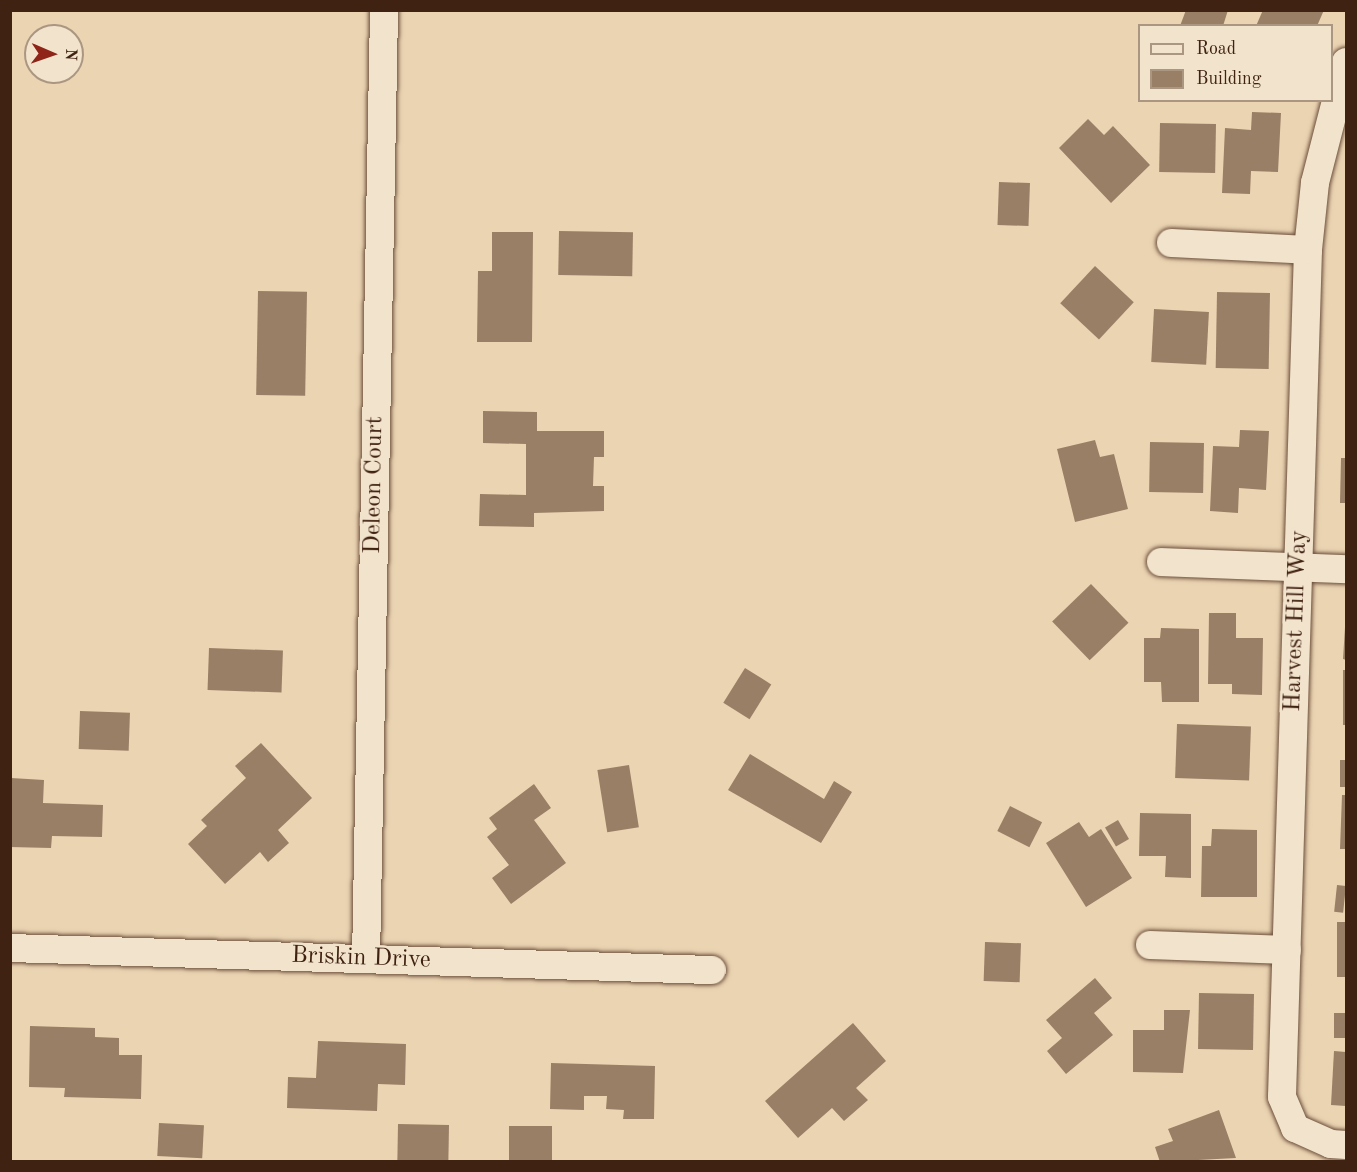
<!DOCTYPE html>
<style>
body{margin:0}
#map{position:relative;width:1357px;height:1172px;overflow:hidden;background:#ebd4b2;font-family:"Old Standard TT",serif}
div>[style]{position:absolute}
[style*='--x']{left:calc(var(--x)*1px);top:calc(var(--y)*1px);width:calc(var(--w)*1px);rotate:calc(var(--a)*1deg)}
.building>*{inset:0;background:#997f65;transform-origin:0 0}
.roads{filter:drop-shadow(0 0 2px #6b4e3a) drop-shadow(0 0 2px #6b4e3a)}
.minor>*{height:28px;margin:-14px;padding:0 14px;transform-origin:14px;border-radius:14px;background:#f2e3cd}
span{translate:-50% -50%;white-space:nowrap;text-align:center;line-height:1.15;-webkit-text-stroke:5px #f2e3cd;paint-order:stroke}
.street-label{font-size:24px;color:#402212}
.frame{position:absolute;inset:0;border:12px solid #402212;pointer-events:none}
.legend{position:absolute;left:1138px;top:24px;width:195px;height:78px;box-sizing:border-box;background:#f2e3cd;border:2px solid #ab9682;margin:0;padding:8px 10px;list-style:none;font-size:18px;color:#402212}
.legend li{display:flex;align-items:center;gap:12px;height:30px}
.legend b{width:30px;border:2px solid #ab9682}
.north{position:absolute;left:24px;top:24px;width:60px;height:60px;box-sizing:border-box;background:#f2e3cd;border:2px solid #ab9682;border-radius:50%;rotate:92deg;font-size:16px;font-weight:700;line-height:24px;text-align:center;color:#402212}
.north::after{content:'';display:block;margin:auto;width:21px;height:27px;background:#8f2418;clip-path:polygon(50% 0,100% 100%,50% 72%,0 100%)}
</style>
<div id="map">
<div class="building">
<i style="clip-path:polygon(1186px 10px,1228px 10px,1223px 26px,1180px 26px)"></i>
<i style="clip-path:polygon(1263px 10px,1324px 10px,1317px 26px,1256px 26px)"></i>
<i style="clip-path:polygon(1252px 112px,1281px 113px,1278px 172px,1251px 171px,1250px 194px,1222px 193px,1225px 128px,1251px 130px)"></i>
<i style="clip-path:polygon(1088px 119px,1104px 135px,1113px 126px,1150px 165px,1111px 203px,1059px 148px)"></i>
<i style="left:1160px;top:123px;width:56px;height:49px;rotate:1deg"></i>
<i style="left:999px;top:182px;width:31px;height:43px;rotate:2deg"></i>
<i style="left:559px;top:231px;width:74px;height:44px;rotate:1deg"></i>
<i style="clip-path:polygon(492px 232px,533px 232px,532px 342px,477px 342px,478px 271px,492px 271px)"></i>
<i style="left:1095px;top:266px;width:53px;height:51px;rotate:43deg"></i>
<i style="left:258px;top:291px;width:49px;height:104px;rotate:1deg"></i>
<i style="left:1217px;top:292px;width:53px;height:76px;rotate:1deg"></i>
<i style="left:1154px;top:309px;width:55px;height:53px;rotate:3deg"></i>
<i style="clip-path:polygon(483px 411px,537px 412px,537px 431px,604px 431px,604px 457px,594px 457px,593px 486px,604px 486px,604px 511px,534px 513px,534px 527px,479px 526px,480px 494px,526px 495px,526px 444px,483px 443px)"></i>
<i style="clip-path:polygon(1240px 430px,1269px 431px,1266px 490px,1239px 488px,1238px 513px,1210px 511px,1213px 446px,1239px 447px)"></i>
<i style="clip-path:polygon(1095px 440px,1100px 457px,1114px 454px,1128px 509px,1075px 522px,1057px 449px)"></i>
<i style="left:1150px;top:442px;width:54px;height:50px;rotate:1deg"></i>
<i style="clip-path:polygon(1341px 458px,1346px 458px,1346px 503px,1340px 503px)"></i>
<i style="left:1091px;top:584px;width:54px;height:54px;rotate:46deg"></i>
<i style="clip-path:polygon(1209px 613px,1236px 613px,1236px 638px,1263px 638px,1262px 695px,1232px 694px,1232px 684px,1208px 684px)"></i>
<i style="clip-path:polygon(1345px 627px,1346px 627px,1346px 660px,1343px 659px)"></i>
<i style="clip-path:polygon(1161px 628px,1199px 629px,1199px 702px,1162px 702px,1161px 682px,1144px 682px,1144px 638px,1160px 638px)"></i>
<i style="left:209px;top:648px;width:74px;height:42px;rotate:2deg"></i>
<i style="left:745px;top:668px;width:31px;height:41px;rotate:32deg"></i>
<i style="left:1343px;top:670px;width:3px;height:55px"></i>
<i style="left:80px;top:711px;width:50px;height:38px;rotate:2deg"></i>
<i style="left:1177px;top:724px;width:74px;height:54px;rotate:2deg"></i>
<i style="clip-path:polygon(261px 743px,312px 798px,278px 830px,289px 843px,268px 862px,260px 852px,225px 884px,188px 844px,207px 826px,201px 820px,246px 778px,235px 766px)"></i>
<i style="clip-path:polygon(750px 754px,824px 799px,834px 781px,852px 792px,821px 843px,728px 790px)"></i>
<i style="left:1340px;top:760px;width:6px;height:27px"></i>
<i style="left:629px;top:765px;width:63px;height:32px;rotate:81deg"></i>
<i style="clip-path:polygon(11px 778px,44px 780px,43px 803px,103px 805px,102px 837px,52px 836px,51px 848px,10px 847px)"></i>
<i style="clip-path:polygon(534px 784px,551px 808px,534px 820px,566px 863px,511px 904px,492px 878px,509px 865px,487px 837px,497px 829px,489px 818px)"></i>
<i style="clip-path:polygon(1342px 795px,1346px 795px,1346px 849px,1340px 849px)"></i>
<i style="left:1010px;top:806px;width:36px;height:28px;rotate:27deg"></i>
<i style="clip-path:polygon(1140px 813px,1191px 814px,1191px 878px,1165px 877px,1166px 856px,1139px 856px)"></i>
<i style="left:1118px;top:820px;width:22px;height:15px;rotate:60deg"></i>
<i style="clip-path:polygon(1079px 822px,1089px 837px,1101px 829px,1132px 878px,1086px 907px,1046px 843px)"></i>
<i style="clip-path:polygon(1212px 829px,1257px 830px,1257px 897px,1201px 897px,1202px 846px,1211px 846px)"></i>
<i style="left:1337px;top:885px;width:9px;height:27px;rotate:6deg"></i>
<i style="left:1337px;top:922px;width:9px;height:55px"></i>
<i style="left:985px;top:942px;width:36px;height:39px;rotate:2deg"></i>
<i style="clip-path:polygon(1095px 978px,1112px 998px,1094px 1013px,1113px 1035px,1066px 1074px,1047px 1051px,1062px 1038px,1046px 1020px)"></i>
<i style="left:1199px;top:993px;width:55px;height:56px;rotate:1deg"></i>
<i style="clip-path:polygon(1164px 1010px,1190px 1010px,1183px 1073px,1133px 1072px,1133px 1030px,1164px 1030px)"></i>
<i style="left:1334px;top:1013px;width:12px;height:25px"></i>
<i style="clip-path:polygon(853px 1023px,886px 1061px,856px 1088px,868px 1100px,844px 1121px,832px 1108px,798px 1138px,765px 1101px)"></i>
<i style="clip-path:polygon(30px 1026px,95px 1028px,95px 1037px,119px 1038px,119px 1055px,142px 1055px,141px 1099px,64px 1097px,65px 1088px,29px 1087px)"></i>
<i style="clip-path:polygon(318px 1041px,406px 1044px,405px 1085px,378px 1084px,377px 1111px,287px 1108px,288px 1077px,316px 1078px)"></i>
<i style="clip-path:polygon(1334px 1051px,1346px 1052px,1346px 1106px,1331px 1105px)"></i>
<i style="clip-path:polygon(551px 1063px,655px 1066px,654px 1119px,623px 1119px,624px 1110px,606px 1109px,607px 1096px,584px 1096px,584px 1110px,550px 1109px)"></i>
<i style="clip-path:polygon(1219px 1110px,1236px 1158px,1160px 1162px,1155px 1147px,1173px 1141px,1168px 1129px)"></i>
<i style="left:159px;top:1123px;width:45px;height:33px;rotate:3deg"></i>
<i style="left:398px;top:1124px;width:51px;height:38px;rotate:1deg"></i>
<i style="left:509px;top:1126px;width:43px;height:34px"></i>
</div>
<div class="roads">
<div class="minor">
<i style="--x:1346;--y:62;--w:125;--a:104.4"></i>
<i style="--x:1315;--y:183;--w:67;--a:96"></i>
<i style="--x:1308;--y:250;--w:847;--a:91.76"></i>
<i style="--x:1282;--y:1097;--w:34;--a:67"></i>
<i style="--x:1295;--y:1128;--w:39;--a:24"></i>
<i style="--x:1331;--y:1144;--w:15;--a:4"></i>
<i style="--x:1171;--y:243;--w:137;--a:2.9"></i>
<i style="--x:1161;--y:562;--w:185;--a:2.2"></i>
<i style="--x:1150;--y:945;--w:137;--a:2.1"></i>
<i style="--x:10;--y:948;--w:702;--a:1.8"></i>
<i style="--x:366;--y:959;--w:949;--a:-88.91"></i>
</div>
</div>
<div class="street-label">
<span style="left:375px;top:485px;rotate:-89deg">Deleon Court</span>
<span style="left:1297px;top:621px;rotate:-88deg">Harvest Hill Way</span>
<span style="left:361px;top:959px;rotate:2deg">Briskin Drive</span>
</div>
<div class="frame"></div>
<ul class="legend">
<li><b style="height:8px;background:#f2e3cd"></b>Road</li>
<li><b style="height:16px;background:#997f65"></b>Building</li>
</ul>
<div class="north">N</div>
</div>
